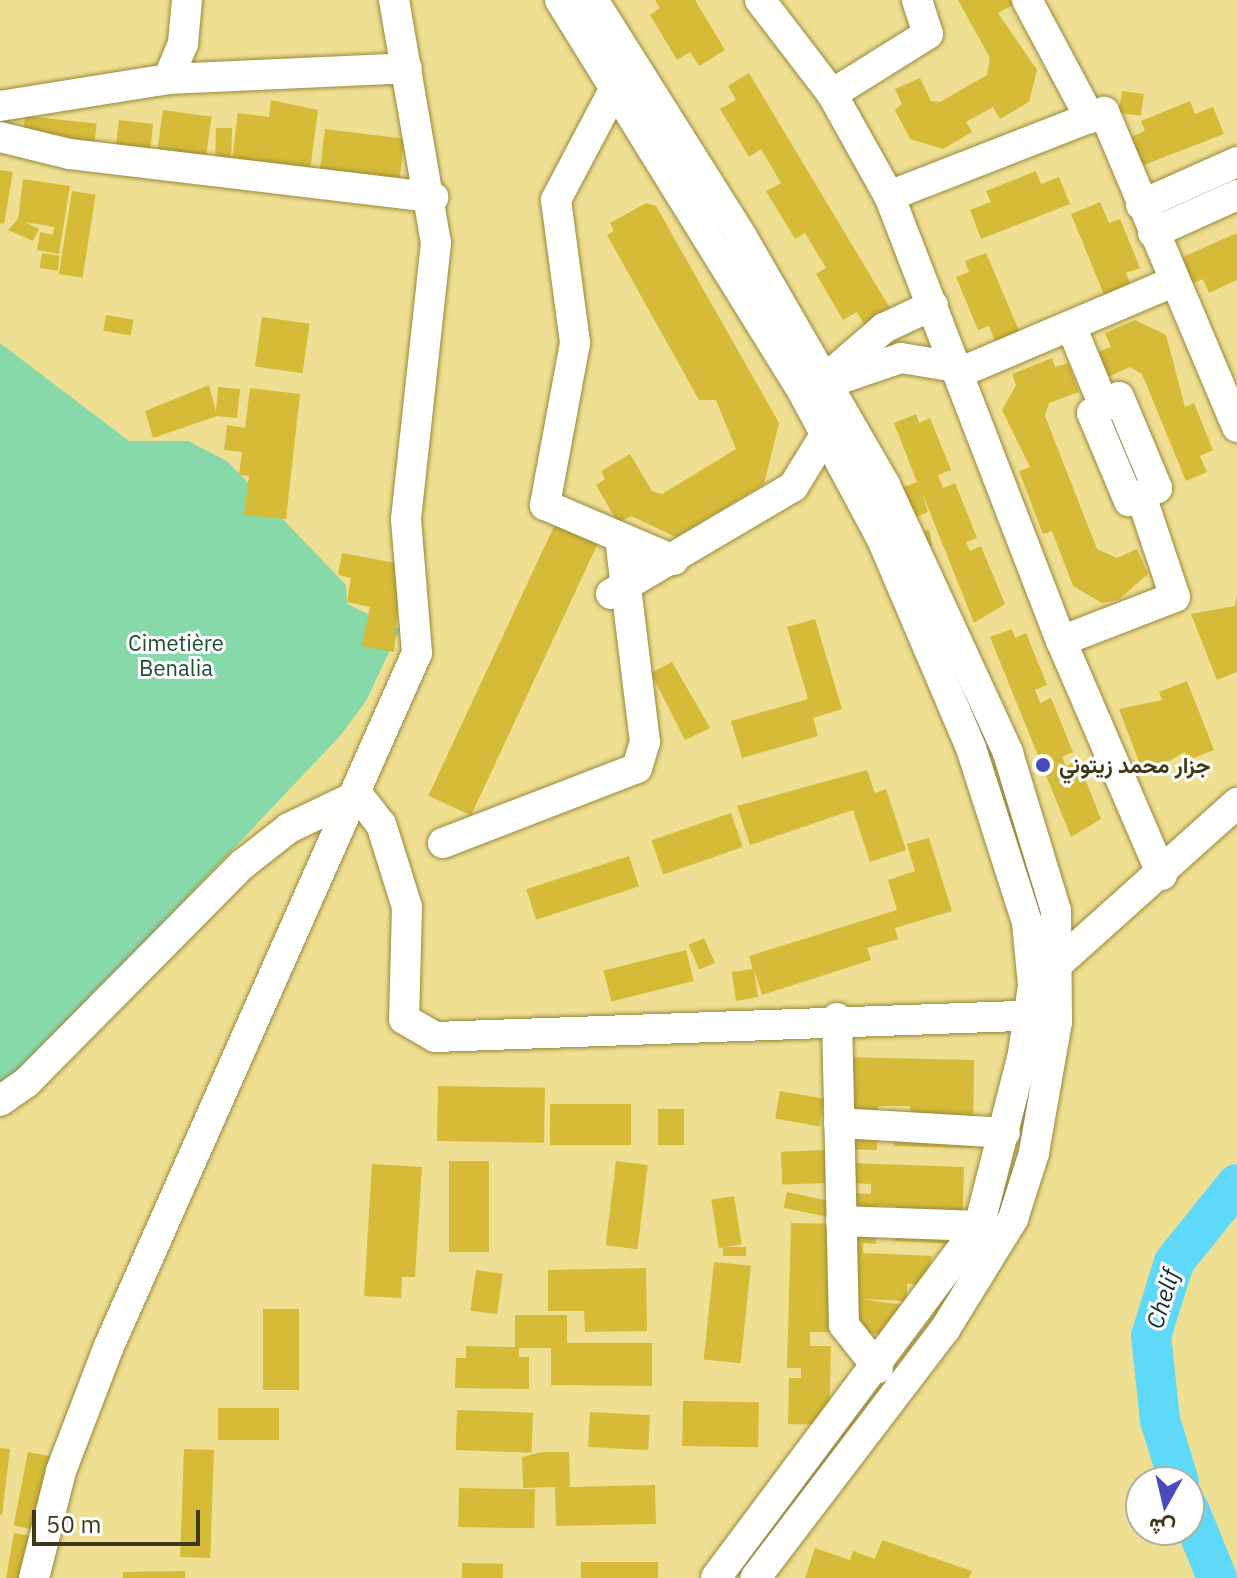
<!DOCTYPE html>
<meta charset="utf-8">
<style>
body{margin:0}
#map{position:relative;width:1237px;height:1578px;overflow:hidden;background:#efdf92;font-family:"IBM Plex Sans",Vazirmatn,sans-serif}
div>[style]{position:absolute}
[style*='--x']{left:calc(var(--x)*1px);top:calc(var(--y)*1px);width:calc(var(--w)*1px);rotate:calc(var(--a)*1deg)}
.green>*{inset:0;background:#88d9aa}
.river>*{height:40px;margin:-20px;padding:0 20px;transform-origin:20px;border-radius:20px;background:#5ed9f9}
.building>*{inset:0;background:#d5bb38;transform-origin:0 0}
.roads{filter:drop-shadow(0 0 2px #98883c) drop-shadow(0 0 2px #98883c)}
.minor>*{height:30px;margin:-15px;padding:0 15px;transform-origin:15px;border-radius:15px;background:#fff}
.dots>*{width:22px;height:22px;translate:-50% -50%;box-sizing:border-box;border:4px solid #fff;border-radius:50%}
span{translate:-50% -50%;white-space:nowrap;text-align:center;line-height:1.15;-webkit-text-stroke:6px #fff;paint-order:stroke}
.park-label{font-size:22px;color:#1b4d33}
.poi-label{font-size:22px;color:#403919;font-weight:700}
.left{translate:0 -50%;text-align:left}
.water-label{font-size:24px;color:#132e35;font-style:italic}
.north{position:absolute;left:1125px;top:1466px;width:80px;height:80px;box-sizing:border-box;background:#fff;border:2px solid #b3b0a3;border-radius:50%;rotate:188deg;font-size:22px;font-weight:700;line-height:32px;text-align:center;color:#403919}
.north::after{content:'';display:block;margin:auto;width:28px;height:36px;background:#4a4ac0;clip-path:polygon(50% 0,100% 100%,50% 72%,0 100%)}
.scale{position:absolute;left:32px;top:1510px;width:168px;height:36px;box-sizing:border-box;border:4px solid #403919;border-top:0;padding-left:10px;font-size:24px;line-height:28px;white-space:nowrap;color:#403919;-webkit-text-stroke:6px #fff;paint-order:stroke}
</style>
<div id="map">
<div class="green">
<i style="clip-path:polygon(0 343px,129px 441px,188px 441px,227px 461px,346px 585px,347px 604px,400px 629px,366px 701px,340px 736px,0 1095px)"></i>
</div>
<div class="river">
<i style="--x:1179;--y:1482;--w:65;--a:-107"></i>
<i style="--x:1160;--y:1420;--w:84;--a:-96.1"></i>
<i style="--x:1151;--y:1336;--w:77;--a:-72.7"></i>
<i style="--x:1174;--y:1262;--w:100;--a:-51.1"></i>
<i style="--x:1189;--y:1509;--w:74;--a:67.9"></i>
</div>
<div class="building">
<i style="clip-path:polygon(655px 0,695px 0,725px 50px,699px 66px,690px 52px,677px 60px,650px 15px,660px 8px)"></i>
<i style="clip-path:polygon(958px 0,1010px 0,1013px 5px,998px 13px,1037px 70px,1029px 102px,1000px 119px,993px 107px,966px 122px,972px 132px,943px 149px,910px 139px,895px 110px,902px 104px,895px 89px,920px 78px,931px 101px,940px 102px,987px 75px,990px 58px)"></i>
<i style="clip-path:polygon(749px 73px,891px 310px,865px 326px,857px 312px,843px 320px,816px 274px,826px 268px,805px 233px,795px 239px,766px 191px,781px 183px,761px 149px,749px 157px,720px 109px,736px 100px,728px 86px)"></i>
<i style="left:1122px;top:91px;width:22px;height:22px;rotate:8deg"></i>
<i style="clip-path:polygon(271px 100px,318px 110px,307px 194px,215px 172px,216px 128px,232px 128px,231px 167px,238px 113px,269px 117px)"></i>
<i style="clip-path:polygon(1190px 101px,1195px 114px,1213px 107px,1224px 134px,1136px 168px,1124px 140px,1145px 131px,1141px 121px)"></i>
<i style="left:163px;top:110px;width:49px;height:66px;rotate:8deg"></i>
<i style="left:25px;top:116px;width:72px;height:42px;rotate:6deg"></i>
<i style="clip-path:polygon(119px 120px,153px 124px,147px 178px,126px 176px,128px 160px,114px 159px)"></i>
<i style="left:325px;top:129px;width:80px;height:62px;rotate:7deg"></i>
<i style="clip-path:polygon(0 170px,13px 172px,4px 224px,0 223px)"></i>
<i style="clip-path:polygon(1036px 171px,1041px 184px,1059px 177px,1070px 204px,981px 239px,970px 210px,991px 202px,986px 191px)"></i>
<i style="clip-path:polygon(23px 179px,70px 186px,59px 254px,37px 250px,40px 232px,53px 235px,54px 227px,25px 222px,39px 229px,33px 241px,8px 230px,18px 219px)"></i>
<i style="left:72px;top:191px;width:24px;height:84px;rotate:9deg"></i>
<i style="clip-path:polygon(1100px 202px,1109px 223px,1120px 219px,1140px 268px,1126px 273px,1133px 291px,1107px 302px,1071px 214px)"></i>
<i style="clip-path:polygon(646px 203px,656px 206px,779px 423px,764px 484px,676px 537px,631px 516px,618px 523px,596px 485px,605px 479px,601px 471px,630px 454px,652px 491px,662px 494px,736px 449px,716px 400px,699px 400px,607px 235px,614px 231px,610px 223px)"></i>
<i style="clip-path:polygon(1237px 233px,1237px 280px,1209px 293px,1203px 279px,1186px 287px,1174px 261px)"></i>
<i style="left:42px;top:253px;width:18px;height:15px;rotate:9deg"></i>
<i style="clip-path:polygon(986px 253px,1020px 333px,996px 343px,989px 326px,978px 330px,956px 277px,969px 272px,965px 261px)"></i>
<i style="left:106px;top:315px;width:28px;height:16px;rotate:10deg"></i>
<i style="left:262px;top:317px;width:48px;height:50px;rotate:8deg"></i>
<i style="clip-path:polygon(1135px 320px,1166px 335px,1185px 407px,1194px 403px,1213px 450px,1200px 456px,1207px 472px,1186px 481px,1142px 374px,1130px 367px,1105px 378px,1095px 353px,1111px 347px,1105px 333px)"></i>
<i style="clip-path:polygon(1052px 358px,1055px 367px,1068px 363px,1079px 392px,1049px 403px,1045px 416px,1097px 549px,1117px 558px,1137px 549px,1148px 574px,1118px 600px,1102px 603px,1073px 586px,1052px 531px,1043px 534px,1019px 471px,1030px 467px,1002px 410px,1016px 385px,1012px 374px)"></i>
<i style="clip-path:polygon(209px 385px,216px 412px,218px 387px,240px 389px,237px 418px,217px 416px,153px 438px,145px 411px)"></i>
<i style="clip-path:polygon(250px 388px,300px 394px,286px 519px,244px 515px,249px 476px,239px 475px,242px 452px,224px 450px,227px 425px,245px 428px)"></i>
<i style="clip-path:polygon(916px 414px,919px 423px,930px 418px,951px 470px,938px 475px,943px 488px,955px 483px,977px 538px,966px 542px,970px 551px,981px 546px,1005px 604px,974px 623px,921px 490px,928px 512px,911px 519px,899px 489px,917px 482px,894px 423px)"></i>
<i style="left:556px;top:522px;width:47px;height:302px;rotate:25deg"></i>
<i style="left:929px;top:530px;width:16px;height:17px;rotate:79deg"></i>
<i style="clip-path:polygon(342px 553px,401px 564px,394px 652px,362px 646px,370px 607px,347px 602px,351px 578px,338px 575px)"></i>
<i style="clip-path:polygon(1237px 595px,1237px 672px,1217px 680px,1191px 614px,1235px 606px)"></i>
<i style="clip-path:polygon(815px 619px,842px 709px,813px 718px,818px 736px,742px 758px,731px 721px,808px 699px,787px 627px)"></i>
<i style="clip-path:polygon(1012px 629px,1015px 638px,1026px 633px,1047px 685px,1035px 690px,1040px 703px,1051px 698px,1073px 752px,1062px 757px,1066px 766px,1078px 761px,1101px 819px,1071px 837px,990px 637px)"></i>
<i style="clip-path:polygon(672px 662px,710px 728px,685px 740px,651px 673px)"></i>
<i style="clip-path:polygon(1187px 681px,1214px 750px,1188px 760px,1185px 752px,1144px 775px,1119px 709px,1162px 700px,1159px 692px)"></i>
<i style="clip-path:polygon(867px 770px,875px 793px,886px 789px,906px 850px,870px 862px,853px 810px,750px 845px,737px 806px)"></i>
<i style="left:731px;top:813px;width:36px;height:84px;rotate:71deg"></i>
<i style="clip-path:polygon(929px 838px,952px 911px,895px 928px,898px 939px,867px 948px,871px 960px,762px 995px,754px 969px,758px 997px,736px 1001px,732px 972px,753px 969px,749px 956px,897px 910px,888px 880px,915px 871px,907px 844px)"></i>
<i style="left:629px;top:856px;width:32px;height:108px;rotate:72deg"></i>
<i style="left:704px;top:938px;width:27px;height:17px;rotate:66deg"></i>
<i style="left:686px;top:950px;width:32px;height:85px;rotate:76deg"></i>
<i style="clip-path:polygon(844px 1057px,974px 1060px,973px 1148px,894px 1146px,894px 1130px,910px 1130px,910px 1106px,878px 1106px,877px 1150px,842px 1149px)"></i>
<i style="left:438px;top:1086px;width:107px;height:55px;rotate:1deg"></i>
<i style="left:780px;top:1091px;width:45px;height:28px;rotate:10deg"></i>
<i style="left:631px;top:1104px;width:41px;height:81px;rotate:90deg"></i>
<i style="left:658px;top:1109px;width:26px;height:36px"></i>
<i style="left:828px;top:1150px;width:33px;height:47px;rotate:88deg"></i>
<i style="left:449px;top:1161px;width:40px;height:91px"></i>
<i style="left:616px;top:1161px;width:32px;height:85px;rotate:7deg"></i>
<i style="clip-path:polygon(850px 1163px,964px 1167px,962px 1244px,895px 1241px,896px 1206px,878px 1205px,876px 1244px,863px 1243px,863px 1253px,932px 1256px,925px 1284px,907px 1284px,907px 1301px,861px 1299px,903px 1305px,899px 1336px,847px 1331px,849px 1193px,871px 1194px,871px 1184px,850px 1183px)"></i>
<i style="clip-path:polygon(372px 1164px,422px 1167px,415px 1277px,402px 1277px,401px 1298px,364px 1296px)"></i>
<i style="left:787px;top:1192px;width:43px;height:16px;rotate:12deg"></i>
<i style="left:734px;top:1196px;width:49px;height:23px;rotate:81deg"></i>
<i style="clip-path:polygon(791px 1223px,832px 1224px,829px 1332px,810px 1332px,810px 1346px,831px 1346px,829px 1425px,788px 1424px,789px 1378px,801px 1378px,801px 1368px,787px 1368px)"></i>
<i style="left:723px;top:1247px;width:23px;height:9px"></i>
<i style="left:714px;top:1262px;width:37px;height:98px;rotate:6deg"></i>
<i style="clip-path:polygon(646px 1268px,647px 1331px,585px 1332px,584px 1311px,548px 1311px,548px 1270px)"></i>
<i style="left:476px;top:1270px;width:27px;height:41px;rotate:8deg"></i>
<i style="left:263px;top:1309px;width:36px;height:81px"></i>
<i style="clip-path:polygon(515px 1315px,567px 1315px,567px 1343px,652px 1343px,652px 1386px,551px 1385px,551px 1348px,519px 1348px,519px 1357px,529px 1357px,529px 1389px,455px 1388px,456px 1358px,466px 1358px,466px 1346px,515px 1347px)"></i>
<i style="left:683px;top:1401px;width:76px;height:45px;rotate:1deg"></i>
<i style="left:218px;top:1408px;width:61px;height:32px"></i>
<i style="left:457px;top:1410px;width:76px;height:40px;rotate:2deg"></i>
<i style="left:590px;top:1412px;width:60px;height:35px;rotate:3deg"></i>
<i style="clip-path:polygon(0 1448px,10px 1449px,2px 1515px,0 1515px)"></i>
<i style="left:184px;top:1449px;width:30px;height:108px;rotate:2deg"></i>
<i style="left:28px;top:1452px;width:25px;height:75px;rotate:11deg"></i>
<i style="clip-path:polygon(542px 1452px,569px 1452px,570px 1487px,655px 1485px,656px 1524px,556px 1526px,555px 1487px,523px 1488px,522px 1457px)"></i>
<i style="left:459px;top:1488px;width:76px;height:39px;rotate:1deg"></i>
<i style="left:14px;top:1533px;width:22px;height:46px;rotate:10deg"></i>
<i style="clip-path:polygon(882px 1540px,972px 1571px,969px 1578px,805px 1578px,815px 1548px,850px 1560px,853px 1551px,875px 1559px)"></i>
<i style="left:658px;top:1562px;width:16px;height:77px;rotate:90deg"></i>
<i style="left:462px;top:1563px;width:41px;height:15px;rotate:1deg"></i>
<i style="clip-path:polygon(185px 1571px,185px 1578px,123px 1578px,123px 1572px)"></i>
</div>
<div class="roads">
<div class="minor">
<i style="--x:560;--y:0;--w:453;--a:58.2"></i>
<i style="--x:799;--y:385;--w:173;--a:61.7"></i>
<i style="--x:881;--y:537;--w:229;--a:66.9"></i>
<i style="--x:971;--y:748;--w:183;--a:72.2"></i>
<i style="--x:1027;--y:922;--w:64;--a:84.6"></i>
<i style="--x:1033;--y:986;--w:69;--a:98.4"></i>
<i style="--x:1023;--y:1054;--w:178;--a:104.3"></i>
<i style="--x:979;--y:1226;--w:439;--a:126.8"></i>
<i style="--x:593;--y:0;--w:280;--a:57.8"></i>
<i style="--x:742;--y:237;--w:286;--a:60"></i>
<i style="--x:885;--y:485;--w:295;--a:65.3"></i>
<i style="--x:1008;--y:753;--w:165;--a:73.1"></i>
<i style="--x:1056;--y:911;--w:111;--a:89.5"></i>
<i style="--x:1057;--y:1022;--w:133;--a:100"></i>
<i style="--x:1034;--y:1153;--w:69;--a:107.7"></i>
<i style="--x:1013;--y:1219;--w:129;--a:121.7"></i>
<i style="--x:945;--y:1329;--w:313;--a:127.3"></i>
<i style="--x:760;--y:0;--w:118;--a:52.5"></i>
<i style="--x:832;--y:94;--w:117;--a:60.8"></i>
<i style="--x:1027;--y:0;--w:134;--a:61.9"></i>
<i style="--x:168;--y:79;--w:239;--a:-2.6"></i>
<i style="--x:615;--y:88;--w:127;--a:117.8"></i>
<i style="--x:556;--y:200;--w:144;--a:82.4"></i>
<i style="--x:575;--y:343;--w:165;--a:100.5"></i>
<i style="--x:545;--y:505;--w:140;--a:23.1"></i>
<i style="--x:832;--y:94;--w:113;--a:-32"></i>
<i style="--x:928;--y:34;--w:36;--a:-108"></i>
<i style="--x:0;--y:106;--w:170;--a:-9.1"></i>
<i style="--x:168;--y:79;--w:39;--a:-67"></i>
<i style="--x:183;--y:43;--w:43;--a:-84.7"></i>
<i style="--x:0;--y:137;--w:72;--a:13.7"></i>
<i style="--x:70;--y:154;--w:366;--a:6.8"></i>
<i style="--x:1141;--y:205;--w:105;--a:-24.1"></i>
<i style="--x:1153;--y:233;--w:92;--a:-24.3"></i>
<i style="--x:1071;--y:326;--w:87;--a:67.6"></i>
<i style="--x:832;--y:373;--w:69;--a:-40.9"></i>
<i style="--x:884;--y:328;--w:54;--a:-25.1"></i>
<i style="--x:807;--y:390;--w:99;--a:-18.8"></i>
<i style="--x:901;--y:358;--w:68;--a:9.3"></i>
<i style="--x:968;--y:369;--w:223;--a:-23"></i>
<i style="--x:1119;--y:397;--w:99;--a:67.3"></i>
<i style="--x:1157;--y:488;--w:31;--a:155"></i>
<i style="--x:1129;--y:501;--w:95;--a:-112.8"></i>
<i style="--x:1092;--y:413;--w:31;--a:-31"></i>
<i style="--x:611;--y:594;--w:211;--a:-30.5"></i>
<i style="--x:793;--y:487;--w:61;--a:-58.4"></i>
<i style="--x:1061;--y:641;--w:122;--a:-21.1"></i>
<i style="--x:1175;--y:597;--w:107;--a:-108.6"></i>
<i style="--x:443;--y:843;--w:208;--a:-21.1"></i>
<i style="--x:637;--y:768;--w:27;--a:-73"></i>
<i style="--x:645;--y:742;--w:205;--a:-97"></i>
<i style="--x:1162;--y:875;--w:255;--a:-113.3"></i>
<i style="--x:1061;--y:641;--w:477;--a:-111.1"></i>
<i style="--x:889;--y:196;--w:231;--a:-21.3"></i>
<i style="--x:1104;--y:112;--w:342;--a:67.1"></i>
<i style="--x:1061;--y:961;--w:237;--a:-41.9"></i>
<i style="--x:837;--y:1018;--w:307;--a:88.7"></i>
<i style="--x:844;--y:1325;--w:55;--a:51.7"></i>
<i style="--x:0;--y:1101;--w:32;--a:-35"></i>
<i style="--x:26;--y:1083;--w:308;--a:-45.3"></i>
<i style="--x:243;--y:864;--w:58;--a:-38"></i>
<i style="--x:289;--y:828;--w:76;--a:-25.6"></i>
<i style="--x:358;--y:795;--w:37;--a:52"></i>
<i style="--x:381;--y:824;--w:87;--a:72.6"></i>
<i style="--x:407;--y:907;--w:112;--a:91.5"></i>
<i style="--x:404;--y:1019;--w:36;--a:30"></i>
<i style="--x:435;--y:1037;--w:612;--a:-2.06"></i>
<i style="--x:839;--y:1123;--w:166;--a:3.4"></i>
<i style="--x:841;--y:1221;--w:138;--a:2.1"></i>
<i style="--x:34;--y:1578;--w:110;--a:-75.8"></i>
<i style="--x:61;--y:1471;--w:134;--a:-69"></i>
<i style="--x:109;--y:1346;--w:758;--a:-66.04"></i>
<i style="--x:417;--y:653;--w:134;--a:-94.7"></i>
<i style="--x:406;--y:519;--w:278;--a:-83.8"></i>
<i style="--x:436;--y:243;--w:247;--a:-99.8"></i>
</div>
</div>
<div class="dots">
<i style="left:1043px;top:765px;background:#4a4ac0"></i>
</div>
<div class="park-label">
<span style="left:176px;top:655px">Cimetière<br>Benalia</span>
</div>
<div class="poi-label">
<span class="left" style="left:1059px;top:765px">جزار محمد زيتوني</span>
</div>
<div class="water-label">
<span style="left:1163px;top:1299px;rotate:-73deg">Chelif</span>
</div>
<div class="north">ش</div>
<div class="scale">50 m</div>
</div>
